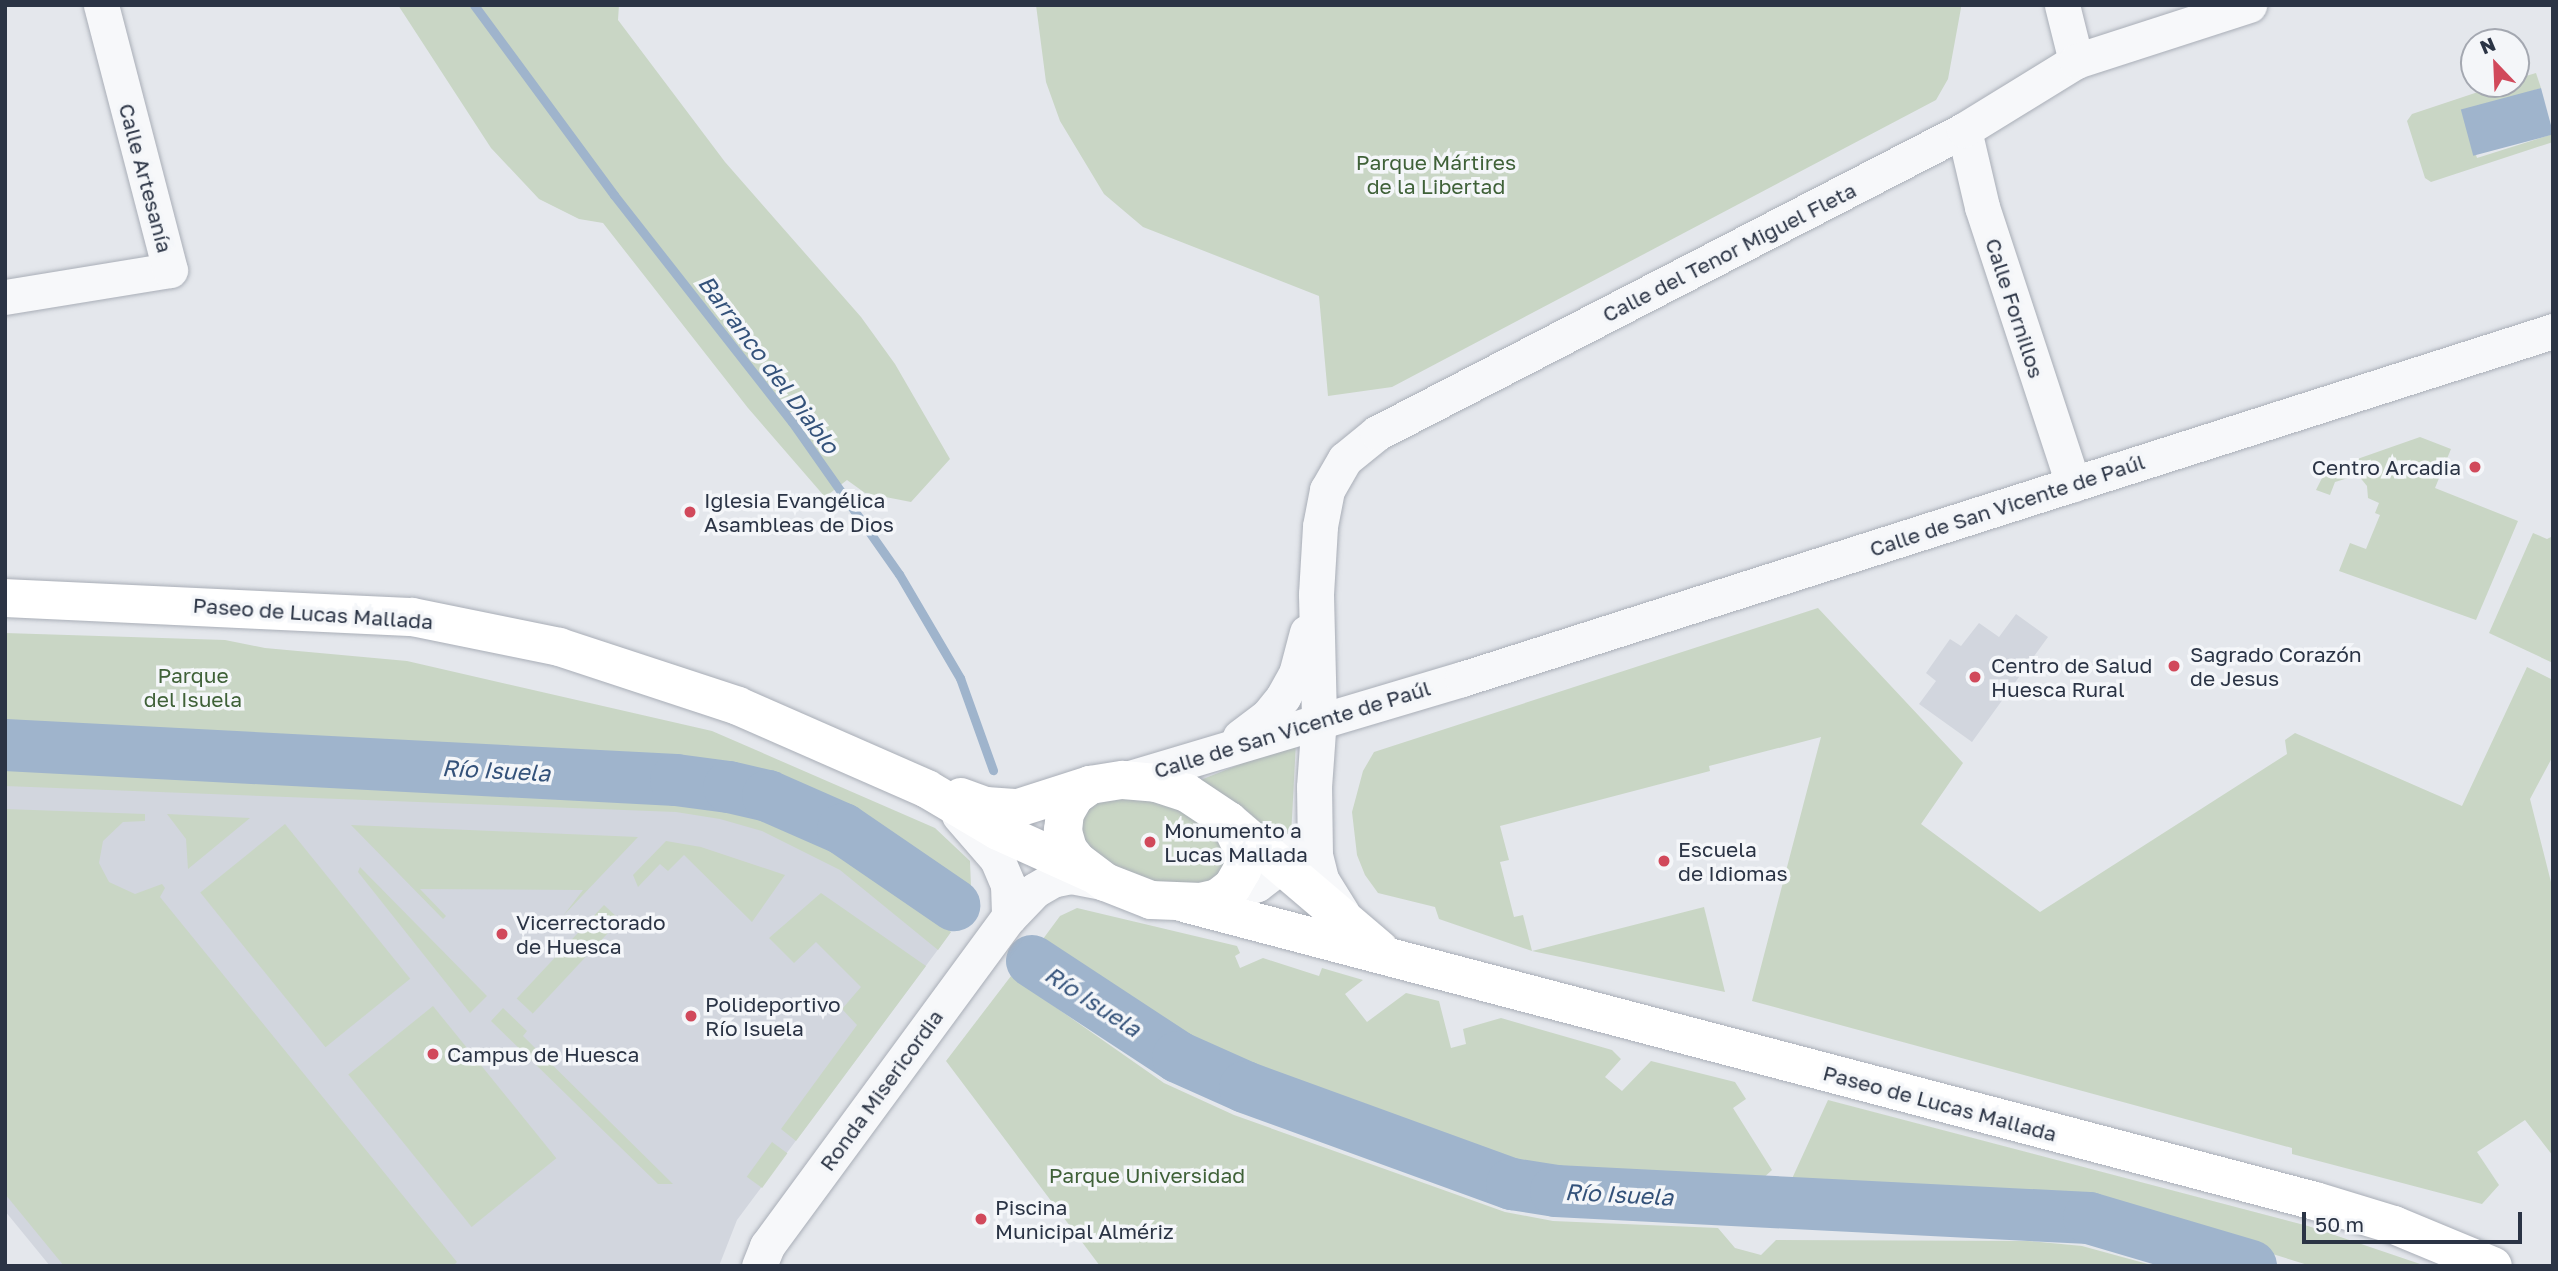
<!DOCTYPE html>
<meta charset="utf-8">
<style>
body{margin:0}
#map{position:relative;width:2558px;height:1271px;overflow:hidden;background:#e4e7ec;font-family:"Golos Text",sans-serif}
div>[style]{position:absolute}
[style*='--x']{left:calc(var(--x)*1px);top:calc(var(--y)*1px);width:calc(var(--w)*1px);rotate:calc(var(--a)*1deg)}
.built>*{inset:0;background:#d2d6de}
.green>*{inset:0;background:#c9d6c5;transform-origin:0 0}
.water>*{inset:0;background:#9fb4cc;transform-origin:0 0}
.stream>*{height:9px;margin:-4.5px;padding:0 4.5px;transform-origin:4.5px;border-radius:4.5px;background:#9fb4cc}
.river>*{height:52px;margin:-26px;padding:0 26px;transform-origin:26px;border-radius:26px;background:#9fb4cc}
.roads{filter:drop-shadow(0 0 2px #a9aeb7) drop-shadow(0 0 2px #a9aeb7)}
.street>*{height:35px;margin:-17.5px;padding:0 17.5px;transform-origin:17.5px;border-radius:17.5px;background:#f7f8fa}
.secondary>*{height:38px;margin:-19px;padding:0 19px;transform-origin:19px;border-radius:19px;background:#fff}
.dots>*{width:19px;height:19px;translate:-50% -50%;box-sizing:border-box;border:4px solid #f4f6f9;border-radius:50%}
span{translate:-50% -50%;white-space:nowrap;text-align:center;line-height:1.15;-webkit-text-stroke:7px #f4f6f9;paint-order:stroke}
.park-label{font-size:21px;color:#3f6138}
.street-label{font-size:21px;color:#2b3445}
.poi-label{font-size:21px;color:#2b3445}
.right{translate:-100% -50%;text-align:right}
.left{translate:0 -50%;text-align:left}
.water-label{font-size:23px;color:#34527a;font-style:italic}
.frame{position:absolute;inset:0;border:7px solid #2b3445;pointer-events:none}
.north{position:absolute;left:2460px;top:28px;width:70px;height:70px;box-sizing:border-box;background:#f4f6f9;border:2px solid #a4a8b1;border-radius:50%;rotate:337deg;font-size:19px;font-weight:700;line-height:28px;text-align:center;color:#2b3445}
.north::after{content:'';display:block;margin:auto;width:24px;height:32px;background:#d1495b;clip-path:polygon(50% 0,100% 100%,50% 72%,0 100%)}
.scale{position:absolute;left:2302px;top:1212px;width:220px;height:32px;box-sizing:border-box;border:4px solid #2b3445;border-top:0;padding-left:9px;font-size:21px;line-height:24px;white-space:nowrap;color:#2b3445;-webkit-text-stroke:5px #f4f6f9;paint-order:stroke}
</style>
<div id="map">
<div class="built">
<i style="clip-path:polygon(2016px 614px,2048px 637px,1972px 742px,1919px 704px,1936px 681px,1926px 673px,1950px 639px,1961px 646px,1979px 623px,1999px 637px)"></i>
<i style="clip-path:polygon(5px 762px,720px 803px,766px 813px,858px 858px,951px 932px,737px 1220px,719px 1266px,50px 1266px,5px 1211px)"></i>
</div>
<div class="green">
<i style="clip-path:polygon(398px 5px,619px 5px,618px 20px,725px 162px,861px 317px,895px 364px,950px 459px,911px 502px,865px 493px,847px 480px,825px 497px,748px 408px,603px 223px,579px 219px,539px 199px,491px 148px)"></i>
<i style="clip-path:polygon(1036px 5px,1961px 5px,1961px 8px,1948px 79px,1936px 100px,1392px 387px,1328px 396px,1319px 296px,1143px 227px,1104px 194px,1060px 121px,1046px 82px)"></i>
<i style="clip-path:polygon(2536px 73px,2541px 88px,2463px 114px,2477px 158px,2553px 134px,2553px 142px,2431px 182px,2425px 178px,2407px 121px,2412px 114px,2502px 84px,2516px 84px,2516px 79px)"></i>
<i style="clip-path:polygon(2420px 437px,2451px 449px,2435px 488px,2518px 521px,2476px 620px,2339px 571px,2350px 543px,2366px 549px,2380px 515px,2375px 513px,2379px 503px,2368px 498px,2367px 486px,2358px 475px,2335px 482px,2330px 495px,2316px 490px,2326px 470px)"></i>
<i style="clip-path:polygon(2533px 533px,2547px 539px,2553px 536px,2553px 663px,2489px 633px)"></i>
<i style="clip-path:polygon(1818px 608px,1963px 763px,1921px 824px,2040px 912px,2287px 754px,2285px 740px,2295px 733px,2462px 806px,2527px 667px,2553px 680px,2553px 756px,2530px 799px,2553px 890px,2553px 1156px,2525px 1120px,2477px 1152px,2499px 1185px,2482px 1204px,2292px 1154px,2292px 1148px,1752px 1001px,1821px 737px,1709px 766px,1710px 771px,1500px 826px,1509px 860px,1500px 862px,1514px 917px,1523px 915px,1532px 951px,1704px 907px,1725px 992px,1532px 951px,1439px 919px,1435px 907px,1378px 893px,1365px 875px,1357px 855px,1352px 812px,1363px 771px,1374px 752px)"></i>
<i style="clip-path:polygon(5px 633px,225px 640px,265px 648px,407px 661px,712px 731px,935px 828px,970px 861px,971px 887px,965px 894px,853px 811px,774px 777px,733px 767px,678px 760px,5px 725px)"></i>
<i style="clip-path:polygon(1296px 742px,1291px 837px,1275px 842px,1248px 812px,1198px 781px)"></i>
<i style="clip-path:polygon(5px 762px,720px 803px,766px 813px,858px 858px,951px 932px,938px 950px,840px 870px,762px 831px,720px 819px,676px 812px,5px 786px)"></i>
<i style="clip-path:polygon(1108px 797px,1167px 802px,1218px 832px,1227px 866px,1211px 884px,1184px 888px,1126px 875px,1082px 842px,1080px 817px,1086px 807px)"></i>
<i style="clip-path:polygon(5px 809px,145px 814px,145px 821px,123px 822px,103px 841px,99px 863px,109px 882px,135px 894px,162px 884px,165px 888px,160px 897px,457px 1262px,453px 1266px,64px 1266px,5px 1194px)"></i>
<i style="clip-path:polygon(167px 814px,250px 818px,188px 869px,186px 839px)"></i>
<i style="left:285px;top:824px;width:199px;height:109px;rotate:51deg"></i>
<i style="clip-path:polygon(351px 825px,638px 837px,563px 916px,583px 890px,420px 889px,446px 916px,443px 919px)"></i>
<i style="clip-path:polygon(666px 841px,701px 847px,785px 875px,752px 922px,684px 855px,668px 871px,660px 864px,638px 887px,633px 875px)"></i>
<i style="clip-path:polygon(360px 867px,487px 996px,470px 1013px,358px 872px)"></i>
<i style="clip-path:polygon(821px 893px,926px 966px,796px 1141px,781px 1129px,857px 1025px,842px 1009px,861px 987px,816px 942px,794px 963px,769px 938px)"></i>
<i style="left:604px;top:905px;width:22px;height:128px;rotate:43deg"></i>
<i style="clip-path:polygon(1077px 908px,1237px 946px,1240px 953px,1235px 956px,1240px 968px,1263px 958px,1319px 976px,1322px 968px,1363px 980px,1345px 994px,1367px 1022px,1406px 993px,1439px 1001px,1451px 1048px,1466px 1044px,1463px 1029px,1501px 1018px,1612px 1050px,1621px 1059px,1605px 1077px,1622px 1091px,1651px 1061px,1735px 1082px,1746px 1099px,1733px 1108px,1772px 1170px,1760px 1181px,1559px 1171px,1517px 1164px,1253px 1069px,1188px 1039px,1144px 1012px,1043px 939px,1060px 916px)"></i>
<i style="clip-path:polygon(1011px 976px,1164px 1083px,1234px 1115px,1505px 1212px,1553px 1221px,1718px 1228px,1735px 1248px,1761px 1255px,1776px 1240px,2028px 1241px,2082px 1246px,2155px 1266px,1100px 1266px,946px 1061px)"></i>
<i style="left:433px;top:1006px;width:196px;height:109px;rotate:51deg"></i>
<i style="clip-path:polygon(503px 1008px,527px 1031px,523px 1036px,673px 1184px,658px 1184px,491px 1021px)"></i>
<i style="clip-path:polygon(1828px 1100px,2308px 1226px,2426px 1266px,2311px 1266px,2092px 1198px,1790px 1183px)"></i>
<i style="left:772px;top:1142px;width:19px;height:43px;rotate:36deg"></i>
</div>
<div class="water">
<i style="left:2541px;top:88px;width:48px;height:83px;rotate:75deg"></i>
</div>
<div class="stream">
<i style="--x:474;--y:5;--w:236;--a:53.6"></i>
<i style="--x:614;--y:195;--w:288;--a:51.9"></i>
<i style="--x:792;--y:422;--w:186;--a:54.9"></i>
<i style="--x:899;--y:574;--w:121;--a:59.6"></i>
<i style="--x:960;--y:678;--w:98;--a:70.3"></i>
</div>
<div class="river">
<i style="--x:5;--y:745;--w:672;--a:2.99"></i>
<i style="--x:676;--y:780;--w:53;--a:7.5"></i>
<i style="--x:729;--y:787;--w:40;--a:13"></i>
<i style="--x:768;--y:796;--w:82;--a:23.7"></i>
<i style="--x:843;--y:829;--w:135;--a:34.4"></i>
<i style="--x:1032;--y:961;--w:175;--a:33.3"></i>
<i style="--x:1178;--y:1057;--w:73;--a:24.1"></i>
<i style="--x:1245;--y:1087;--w:284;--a:20"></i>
<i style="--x:1512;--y:1184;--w:45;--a:9"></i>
<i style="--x:1556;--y:1191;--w:534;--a:2.9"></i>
<i style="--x:2089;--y:1218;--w:169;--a:16.5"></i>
</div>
<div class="roads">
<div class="street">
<i style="--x:2062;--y:5;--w:58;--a:76"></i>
<i style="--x:1964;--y:130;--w:79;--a:76.8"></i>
<i style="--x:1982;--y:207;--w:292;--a:71.8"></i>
<i style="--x:5;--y:297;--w:167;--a:-9.3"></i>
<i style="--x:170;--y:270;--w:274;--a:-104.6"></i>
<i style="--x:1240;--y:737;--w:34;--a:-37"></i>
<i style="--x:1267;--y:717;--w:26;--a:-51"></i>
<i style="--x:1283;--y:697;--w:26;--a:-61"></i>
<i style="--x:1296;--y:674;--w:43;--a:-75.3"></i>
<i style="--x:1123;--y:780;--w:354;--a:-16.6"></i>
<i style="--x:1462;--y:679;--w:1145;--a:-17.69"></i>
<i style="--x:959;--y:815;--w:58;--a:49.2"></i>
<i style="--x:997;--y:859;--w:28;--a:67"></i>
<i style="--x:1008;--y:885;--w:32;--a:88"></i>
<i style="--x:1218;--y:898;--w:41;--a:-19.7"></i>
<i style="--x:1257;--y:884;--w:43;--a:-37.4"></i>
<i style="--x:1291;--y:858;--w:13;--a:-58"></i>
<i style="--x:1342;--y:913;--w:40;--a:-122"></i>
<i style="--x:1321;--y:879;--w:25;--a:-104"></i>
<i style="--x:1315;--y:855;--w:68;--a:-90.8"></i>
<i style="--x:1314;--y:787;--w:69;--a:-85.9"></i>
<i style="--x:1319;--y:718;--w:124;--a:-91.4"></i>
<i style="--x:1316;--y:594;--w:68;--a:-86.6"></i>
<i style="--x:1320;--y:526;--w:37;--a:-79"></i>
<i style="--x:1327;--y:490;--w:36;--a:-60"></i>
<i style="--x:1345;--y:459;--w:41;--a:-39.1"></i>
<i style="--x:1377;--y:433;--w:661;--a:-27.3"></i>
<i style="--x:1964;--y:130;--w:132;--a:-31.6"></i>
<i style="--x:2076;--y:61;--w:182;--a:-17.9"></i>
<i style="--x:759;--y:1266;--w:22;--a:-68"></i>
<i style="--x:767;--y:1246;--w:408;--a:-53.7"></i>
<i style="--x:1009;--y:917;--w:37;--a:-46"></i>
<i style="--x:1035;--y:890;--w:20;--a:-30"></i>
<i style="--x:1052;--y:880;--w:19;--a:-12"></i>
<i style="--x:1071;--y:876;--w:33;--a:11"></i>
</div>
<div class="secondary">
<i style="--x:5;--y:598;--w:407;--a:2.7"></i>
<i style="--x:412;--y:617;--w:150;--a:11.5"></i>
<i style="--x:559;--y:647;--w:188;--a:18.2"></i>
<i style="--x:738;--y:706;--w:206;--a:23.7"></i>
<i style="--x:927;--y:789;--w:82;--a:30.6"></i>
<i style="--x:998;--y:831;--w:102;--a:24.3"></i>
<i style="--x:1123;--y:780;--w:33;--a:5"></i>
<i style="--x:1156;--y:783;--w:33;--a:18"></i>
<i style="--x:1187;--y:793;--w:50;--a:33.7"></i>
<i style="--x:1229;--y:821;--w:34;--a:64"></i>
<i style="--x:1244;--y:852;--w:18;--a:96"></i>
<i style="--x:1242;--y:870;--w:20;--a:120"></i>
<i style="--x:1232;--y:887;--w:18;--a:142"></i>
<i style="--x:1218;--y:898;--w:17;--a:167"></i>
<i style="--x:1201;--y:902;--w:50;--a:-177.7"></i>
<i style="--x:1151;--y:900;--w:49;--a:-158.6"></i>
<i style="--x:1105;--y:882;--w:34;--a:-143"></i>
<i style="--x:1078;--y:862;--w:16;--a:-128"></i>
<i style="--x:1068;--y:849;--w:19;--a:-106"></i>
<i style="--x:1063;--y:831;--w:18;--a:-84"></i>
<i style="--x:1065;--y:813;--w:20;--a:-60"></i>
<i style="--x:1075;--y:796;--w:19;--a:-36"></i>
<i style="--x:1090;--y:785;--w:33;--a:-9"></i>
<i style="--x:961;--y:797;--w:27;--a:20"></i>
<i style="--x:986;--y:806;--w:32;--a:4"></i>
<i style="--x:1018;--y:808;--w:76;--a:-17.7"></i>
<i style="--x:1230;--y:822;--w:196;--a:40.4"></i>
<i style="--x:1184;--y:903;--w:1170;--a:14.76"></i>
<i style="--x:2315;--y:1201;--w:83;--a:16.9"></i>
<i style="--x:2394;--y:1225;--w:107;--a:22.5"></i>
</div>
</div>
<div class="dots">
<i style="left:2475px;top:467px;background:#d1495b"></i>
<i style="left:690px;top:512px;background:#d1495b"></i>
<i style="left:2174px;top:666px;background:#d1495b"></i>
<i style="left:1975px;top:677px;background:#d1495b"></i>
<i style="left:1150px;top:842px;background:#d1495b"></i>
<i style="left:1664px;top:861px;background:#d1495b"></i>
<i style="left:502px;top:934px;background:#d1495b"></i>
<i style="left:691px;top:1016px;background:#d1495b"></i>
<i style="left:433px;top:1054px;background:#d1495b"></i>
<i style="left:981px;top:1219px;background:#d1495b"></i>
</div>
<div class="park-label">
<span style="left:1436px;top:174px">Parque Mártires<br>de la Libertad</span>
<span style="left:193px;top:687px">Parque<br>del Isuela</span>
<span style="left:1147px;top:1175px">Parque Universidad</span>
</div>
<div class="street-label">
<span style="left:146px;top:178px;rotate:75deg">Calle Artesanía</span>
<span style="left:1729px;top:252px;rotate:-27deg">Calle del Tenor Miguel Fleta</span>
<span style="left:2015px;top:308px;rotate:72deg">Calle Fornillos</span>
<span style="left:2007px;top:505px;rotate:-18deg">Calle de San Vicente de Paúl</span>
<span style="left:313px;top:613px;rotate:4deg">Paseo de Lucas Mallada</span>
<span style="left:1292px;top:729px;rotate:-17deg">Calle de San Vicente de Paúl</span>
<span style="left:881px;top:1090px;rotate:-54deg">Ronda Misericordia</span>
<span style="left:1940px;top:1103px;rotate:15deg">Paseo de Lucas Mallada</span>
</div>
<div class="poi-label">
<span class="right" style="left:2461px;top:467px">Centro Arcadia</span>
<span class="left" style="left:704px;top:512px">Iglesia Evangélica<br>Asambleas de Dios</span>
<span class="left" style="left:2190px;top:666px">Sagrado Corazón<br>de Jesus</span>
<span class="left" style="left:1991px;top:677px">Centro de Salud<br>Huesca Rural</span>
<span class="left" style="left:1164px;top:842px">Monumento a<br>Lucas Mallada</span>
<span class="left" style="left:1678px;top:861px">Escuela<br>de Idiomas</span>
<span class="left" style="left:516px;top:934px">Vicerrectorado<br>de Huesca</span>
<span class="left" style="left:705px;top:1016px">Polideportivo<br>Río Isuela</span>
<span class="left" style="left:447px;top:1054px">Campus de Huesca</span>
<span class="left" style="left:995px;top:1219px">Piscina<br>Municipal Almériz</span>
</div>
<div class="water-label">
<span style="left:769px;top:364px;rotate:53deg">Barranco del Diablo</span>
<span style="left:496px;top:770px;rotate:3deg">Río Isuela</span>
<span style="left:1093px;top:1001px;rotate:33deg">Río Isuela</span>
<span style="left:1619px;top:1194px;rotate:3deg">Río Isuela</span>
</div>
<div class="frame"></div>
<div class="north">N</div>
<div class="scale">50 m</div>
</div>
